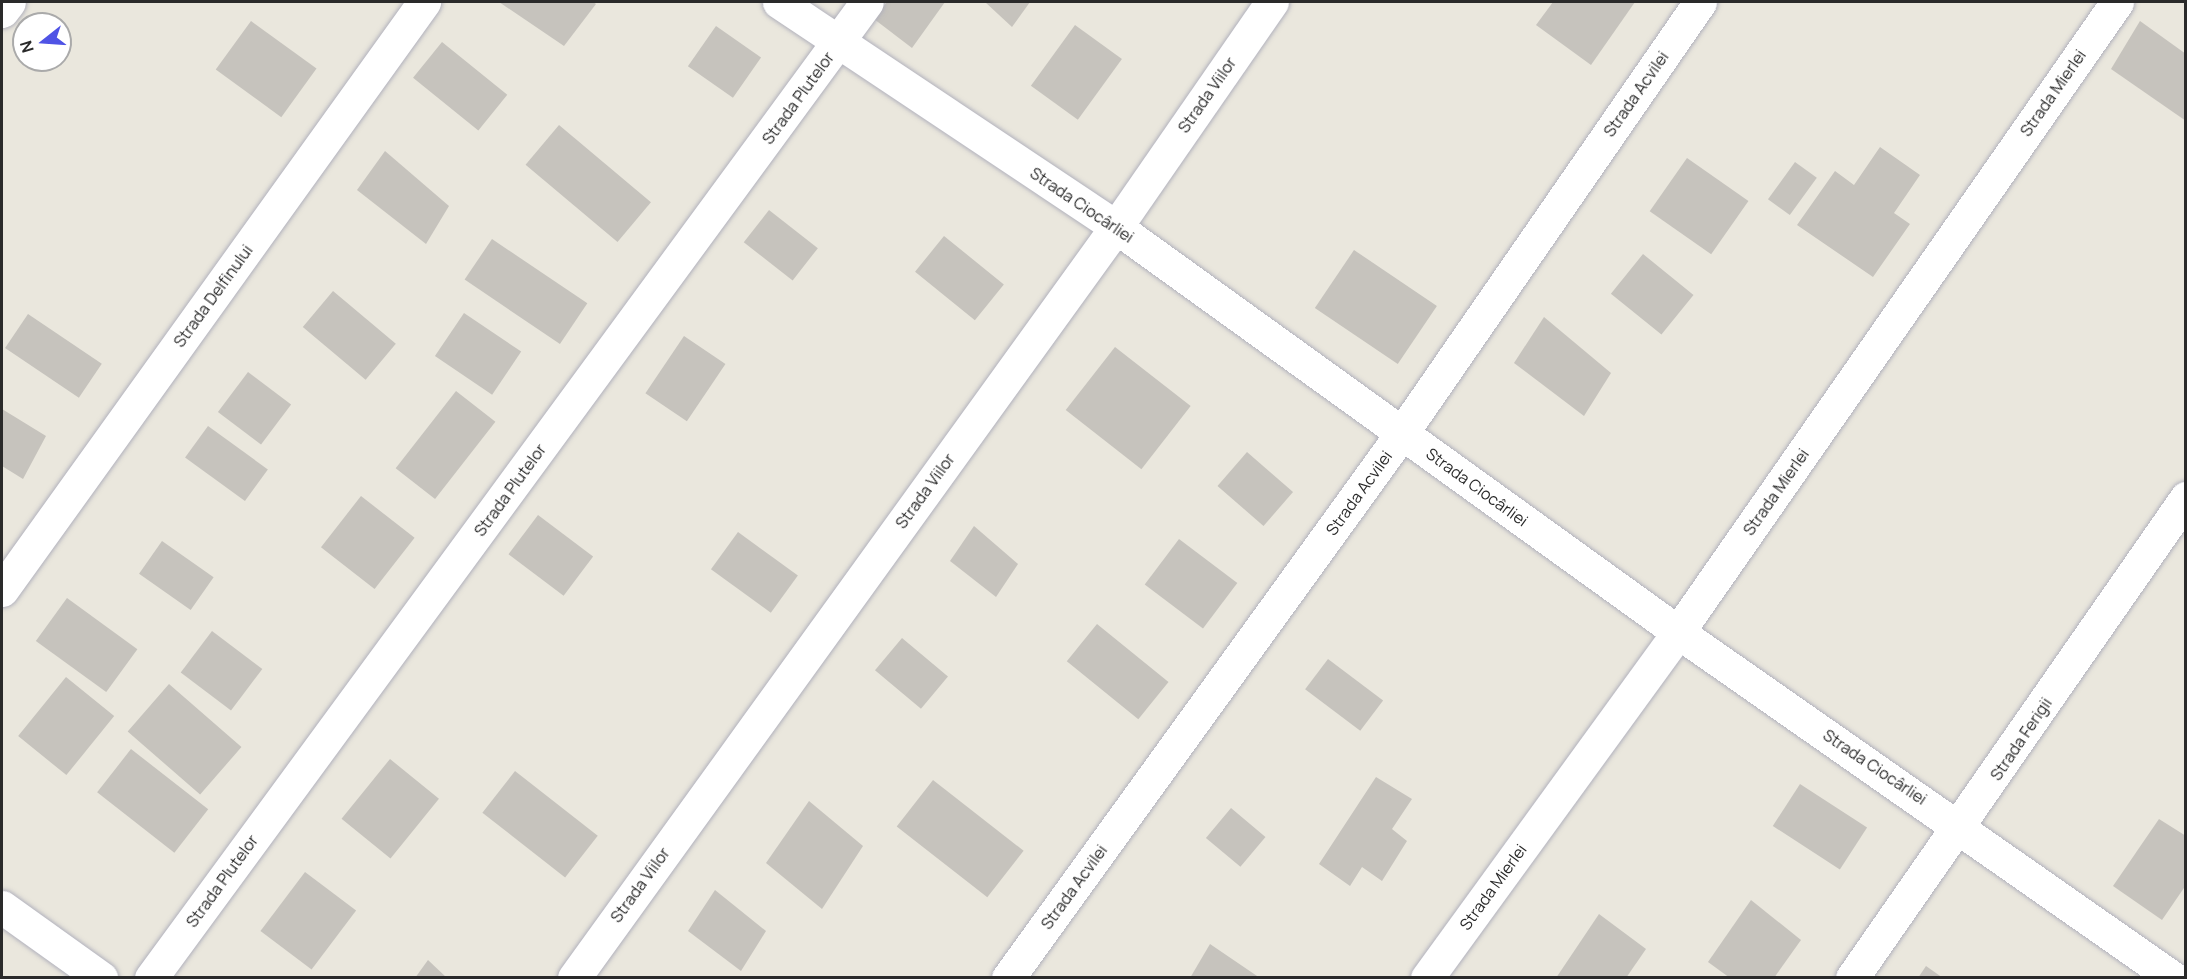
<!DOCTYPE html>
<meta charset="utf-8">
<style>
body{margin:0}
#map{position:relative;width:2187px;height:979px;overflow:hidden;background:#eae7dd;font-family:Manrope,sans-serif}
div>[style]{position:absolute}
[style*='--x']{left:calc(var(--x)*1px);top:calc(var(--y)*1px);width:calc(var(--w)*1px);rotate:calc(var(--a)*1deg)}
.building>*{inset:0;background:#c6c3bd;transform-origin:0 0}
.roads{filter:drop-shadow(0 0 2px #b1b1bc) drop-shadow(0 0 2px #b1b1bc)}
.minor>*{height:33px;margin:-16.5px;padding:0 16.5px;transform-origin:16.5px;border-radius:16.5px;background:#fff}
span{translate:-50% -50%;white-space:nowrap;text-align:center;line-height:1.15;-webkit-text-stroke:5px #fff;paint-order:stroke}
.street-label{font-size:16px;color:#2a2a2a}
.frame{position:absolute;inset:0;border:3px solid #2a2a2a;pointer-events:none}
.north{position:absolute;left:12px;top:12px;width:60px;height:60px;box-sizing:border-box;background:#fff;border:2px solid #aaa;border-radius:50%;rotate:253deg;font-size:16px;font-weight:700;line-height:24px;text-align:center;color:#2a2a2a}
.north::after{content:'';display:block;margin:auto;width:21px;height:27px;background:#4f53e5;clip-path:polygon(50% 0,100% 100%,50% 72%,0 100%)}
</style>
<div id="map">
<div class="building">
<i style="clip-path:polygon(499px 2px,593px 2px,596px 4px,564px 46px)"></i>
<i style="clip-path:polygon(887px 2px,945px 2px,912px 48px,874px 19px)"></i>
<i style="clip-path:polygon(985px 2px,1030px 2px,1012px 27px)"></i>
<i style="clip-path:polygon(1553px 2px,1635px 2px,1591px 65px,1536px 25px)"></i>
<i style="left:251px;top:21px;width:81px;height:60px;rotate:36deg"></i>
<i style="clip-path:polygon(2140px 21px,2186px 54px,2186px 121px,2111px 69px)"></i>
<i style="left:1075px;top:25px;width:58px;height:75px;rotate:36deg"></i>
<i style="left:716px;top:26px;width:55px;height:49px;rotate:35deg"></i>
<i style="left:442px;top:42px;width:84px;height:46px;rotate:39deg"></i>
<i style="left:559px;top:125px;width:120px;height:52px;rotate:40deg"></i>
<i style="clip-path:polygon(1880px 147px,1920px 175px,1894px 213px,1910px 224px,1873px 277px,1797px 225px,1835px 171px,1854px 185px)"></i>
<i style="clip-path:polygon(385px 151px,449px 206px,426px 244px,357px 190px)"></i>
<i style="left:1687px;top:158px;width:75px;height:65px;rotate:35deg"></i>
<i style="left:1795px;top:162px;width:27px;height:46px;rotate:36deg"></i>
<i style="left:769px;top:210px;width:62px;height:41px;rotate:38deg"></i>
<i style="left:944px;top:236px;width:77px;height:46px;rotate:39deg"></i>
<i style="left:492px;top:239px;width:115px;height:49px;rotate:34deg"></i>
<i style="left:1354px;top:250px;width:100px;height:70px;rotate:34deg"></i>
<i style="left:1643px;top:254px;width:65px;height:51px;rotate:39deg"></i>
<i style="left:333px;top:291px;width:82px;height:47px;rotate:40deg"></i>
<i style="left:464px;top:313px;width:69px;height:52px;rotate:34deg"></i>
<i style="left:28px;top:314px;width:89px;height:41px;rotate:34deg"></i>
<i style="clip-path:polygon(1544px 317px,1611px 373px,1584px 416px,1514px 363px)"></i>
<i style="left:684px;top:336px;width:50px;height:69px;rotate:34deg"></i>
<i style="left:1115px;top:347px;width:96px;height:80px;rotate:38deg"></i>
<i style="left:248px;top:372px;width:54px;height:50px;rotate:37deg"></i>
<i style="left:456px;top:391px;width:50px;height:98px;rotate:38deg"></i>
<i style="clip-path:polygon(2px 409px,46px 436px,23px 479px,2px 466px)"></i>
<i style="left:208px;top:426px;width:74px;height:39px;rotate:36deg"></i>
<i style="left:1247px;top:452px;width:61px;height:45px;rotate:41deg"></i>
<i style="left:361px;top:496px;width:68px;height:65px;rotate:38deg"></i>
<i style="left:538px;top:515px;width:69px;height:49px;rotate:37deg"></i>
<i style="clip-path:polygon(974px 526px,1018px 564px,996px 597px,950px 561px)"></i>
<i style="left:738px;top:532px;width:74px;height:46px;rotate:36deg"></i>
<i style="left:1179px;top:539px;width:73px;height:57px;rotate:37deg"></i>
<i style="left:162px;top:541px;width:63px;height:40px;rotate:35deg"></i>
<i style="left:67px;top:598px;width:87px;height:53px;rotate:36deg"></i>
<i style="left:1097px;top:624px;width:92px;height:48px;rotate:39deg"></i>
<i style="left:212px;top:631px;width:63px;height:52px;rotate:37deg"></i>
<i style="left:902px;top:638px;width:60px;height:42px;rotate:40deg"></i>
<i style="left:1328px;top:659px;width:69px;height:38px;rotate:37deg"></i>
<i style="left:66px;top:677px;width:62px;height:76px;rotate:39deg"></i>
<i style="left:169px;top:684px;width:96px;height:63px;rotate:41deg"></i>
<i style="left:131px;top:749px;width:98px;height:55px;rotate:38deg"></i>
<i style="left:390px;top:759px;width:63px;height:77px;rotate:39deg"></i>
<i style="left:515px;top:771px;width:105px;height:53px;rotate:38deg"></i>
<i style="clip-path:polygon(1376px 777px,1412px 799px,1392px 829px,1407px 841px,1382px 881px,1362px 867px,1350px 886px,1319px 864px)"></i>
<i style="left:933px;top:780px;width:115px;height:59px;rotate:38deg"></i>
<i style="left:1800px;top:784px;width:80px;height:50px;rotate:33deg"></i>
<i style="clip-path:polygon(809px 801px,863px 846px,822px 909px,766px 863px)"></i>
<i style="left:1231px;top:808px;width:45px;height:39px;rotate:40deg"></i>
<i style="clip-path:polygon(2159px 819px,2186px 836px,2186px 885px,2162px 920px,2113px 886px)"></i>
<i style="left:305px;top:872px;width:64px;height:74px;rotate:37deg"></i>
<i style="clip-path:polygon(715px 890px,766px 931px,741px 971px,688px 931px)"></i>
<i style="clip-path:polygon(1751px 900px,1801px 940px,1774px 978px,1730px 978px,1708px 962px)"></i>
<i style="clip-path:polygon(1599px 914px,1646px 949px,1626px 978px,1556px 978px)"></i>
<i style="clip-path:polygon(1210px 944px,1260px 978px,1190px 978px)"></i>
<i style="clip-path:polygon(428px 960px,447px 978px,415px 978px)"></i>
<i style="clip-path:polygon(1926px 966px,1943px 978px,1918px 978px)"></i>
</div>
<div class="roads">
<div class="minor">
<i style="--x:779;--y:2;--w:405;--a:33.7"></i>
<i style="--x:1116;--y:227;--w:693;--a:35.78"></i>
<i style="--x:1678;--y:632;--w:604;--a:34.95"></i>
<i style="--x:2;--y:11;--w:11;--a:-52"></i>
<i style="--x:2;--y:590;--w:724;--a:-54.33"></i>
<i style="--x:2;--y:907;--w:122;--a:35.6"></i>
<i style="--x:151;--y:978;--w:1210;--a:-53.74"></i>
<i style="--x:574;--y:978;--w:926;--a:-54.18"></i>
<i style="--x:1116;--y:227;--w:274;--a:-55.3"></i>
<i style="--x:1008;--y:978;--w:673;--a:-54.14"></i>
<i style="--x:1402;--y:433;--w:524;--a:-55.34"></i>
<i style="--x:1427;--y:978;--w:427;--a:-54"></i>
<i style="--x:1678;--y:632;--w:768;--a:-55.13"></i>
<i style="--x:1852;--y:978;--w:585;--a:-55.17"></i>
</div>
</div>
<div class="street-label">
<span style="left:2053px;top:93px;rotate:-55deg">Strada Mierlei</span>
<span style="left:1636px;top:94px;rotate:-55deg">Strada Acvilei</span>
<span style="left:1207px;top:95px;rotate:-55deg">Strada Viilor</span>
<span style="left:798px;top:98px;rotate:-54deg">Strada Plutelor</span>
<span style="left:1082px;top:205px;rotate:34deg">Strada Ciocârliei</span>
<span style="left:213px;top:296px;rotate:-54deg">Strada Delfinului</span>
<span style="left:1477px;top:487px;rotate:36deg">Strada Ciocârliei</span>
<span style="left:510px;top:490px;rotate:-54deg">Strada Plutelor</span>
<span style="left:925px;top:491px;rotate:-54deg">Strada Viilor</span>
<span style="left:1776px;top:492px;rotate:-55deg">Strada Mierlei</span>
<span style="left:1359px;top:493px;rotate:-54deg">Strada Acvilei</span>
<span style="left:2021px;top:739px;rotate:-56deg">Strada Ferigii</span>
<span style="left:1875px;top:767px;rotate:34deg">Strada Ciocârliei</span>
<span style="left:222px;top:881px;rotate:-54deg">Strada Plutelor</span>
<span style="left:640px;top:885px;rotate:-54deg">Strada Viilor</span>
<span style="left:1074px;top:887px;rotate:-54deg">Strada Acvilei</span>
<span style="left:1493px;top:887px;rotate:-54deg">Strada Mierlei</span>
</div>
<div class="frame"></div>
<div class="north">N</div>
</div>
